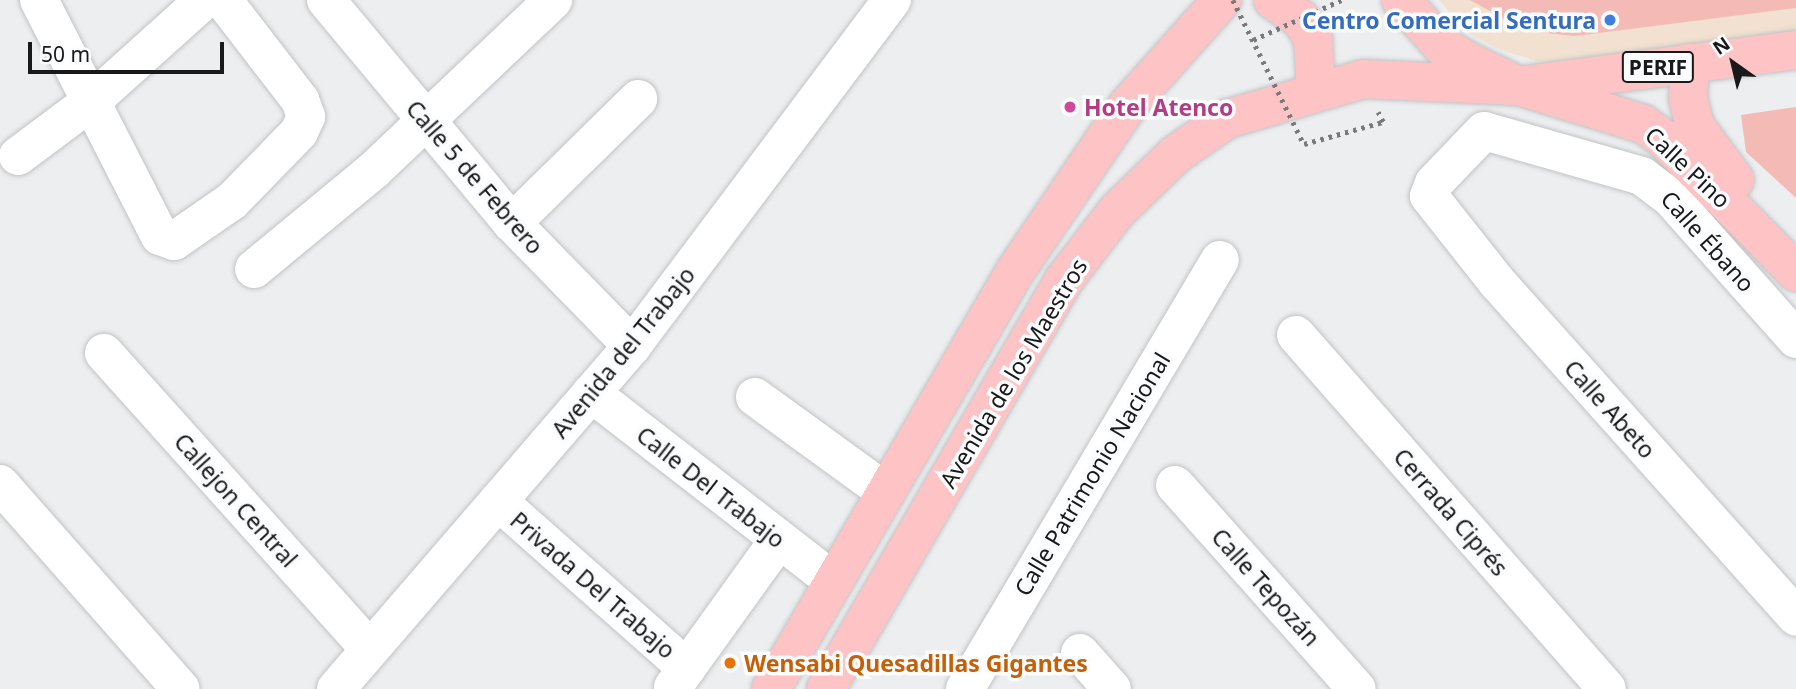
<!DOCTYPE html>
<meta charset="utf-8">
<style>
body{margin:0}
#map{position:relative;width:1796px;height:689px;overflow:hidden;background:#edeef0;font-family:"Noto Sans",sans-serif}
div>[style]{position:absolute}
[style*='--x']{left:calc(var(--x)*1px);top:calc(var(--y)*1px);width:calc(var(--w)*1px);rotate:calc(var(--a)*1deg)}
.commercial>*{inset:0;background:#f2e1d0}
.building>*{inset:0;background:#f4bab6}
.path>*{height:4.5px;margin-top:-2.25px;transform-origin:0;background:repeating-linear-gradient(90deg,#7a7a7b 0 3.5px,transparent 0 8.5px)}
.roads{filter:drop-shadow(0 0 2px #c2c3c4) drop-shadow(0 0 2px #c2c3c4)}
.minor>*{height:38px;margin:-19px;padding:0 19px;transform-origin:19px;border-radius:19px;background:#fff}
.major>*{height:38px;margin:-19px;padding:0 19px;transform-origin:19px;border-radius:19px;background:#fec4c5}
.path-bridge>*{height:4.5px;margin-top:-2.25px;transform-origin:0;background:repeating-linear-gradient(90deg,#7a7a7b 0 3.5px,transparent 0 8.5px)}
.dots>*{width:19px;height:19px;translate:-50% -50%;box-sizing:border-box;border:4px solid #fafcfd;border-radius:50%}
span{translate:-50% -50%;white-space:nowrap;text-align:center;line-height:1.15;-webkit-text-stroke:7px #fafcfd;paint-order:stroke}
.shield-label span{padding:2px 5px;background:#fafcfd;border:2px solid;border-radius:5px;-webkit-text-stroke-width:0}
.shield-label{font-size:21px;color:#191919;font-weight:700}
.shop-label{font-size:23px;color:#366cbe;font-weight:700}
.right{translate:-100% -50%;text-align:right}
.hotel-label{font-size:23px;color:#b23c85;font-weight:700}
.left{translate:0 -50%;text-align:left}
.street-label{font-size:23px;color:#191919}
.food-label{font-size:23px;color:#c56008;font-weight:700}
.north{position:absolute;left:1698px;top:28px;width:70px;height:70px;-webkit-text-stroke:5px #fafcfd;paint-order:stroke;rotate:326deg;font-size:19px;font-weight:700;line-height:28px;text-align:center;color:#191919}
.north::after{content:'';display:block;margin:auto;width:24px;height:32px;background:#191919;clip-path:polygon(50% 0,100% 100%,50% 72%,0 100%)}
.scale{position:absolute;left:28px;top:42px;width:196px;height:32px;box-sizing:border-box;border:4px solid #191919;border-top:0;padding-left:9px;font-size:21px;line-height:24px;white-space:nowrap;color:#191919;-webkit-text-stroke:5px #fafcfd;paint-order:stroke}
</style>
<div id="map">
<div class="commercial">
<i style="clip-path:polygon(1439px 0,1796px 0,1796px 39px,1555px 67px,1496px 48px,1467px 32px)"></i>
</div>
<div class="building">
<i style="clip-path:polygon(1470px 0,1796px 0,1796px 8px,1575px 36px,1526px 31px)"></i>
<i style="clip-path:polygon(1796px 107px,1796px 198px,1746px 152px,1741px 115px)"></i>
</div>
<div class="path">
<i style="--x:1304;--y:144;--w:82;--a:-15.6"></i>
<i style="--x:1383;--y:122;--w:11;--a:-117"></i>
</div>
<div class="roads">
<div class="minor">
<i style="--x:39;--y:0;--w:265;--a:62.9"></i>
<i style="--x:160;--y:236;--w:15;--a:20"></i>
<i style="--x:174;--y:241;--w:70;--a:-34.6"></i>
<i style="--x:232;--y:201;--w:96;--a:-45.8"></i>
<i style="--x:299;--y:132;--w:17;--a:-65"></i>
<i style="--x:306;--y:117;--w:18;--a:-109"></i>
<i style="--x:300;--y:100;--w:126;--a:-127.6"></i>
<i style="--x:326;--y:0;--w:290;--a:50.2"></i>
<i style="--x:512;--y:223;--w:172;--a:45.7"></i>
<i style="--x:18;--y:156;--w:94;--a:-36.7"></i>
<i style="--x:93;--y:100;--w:149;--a:-42"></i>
<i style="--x:512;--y:223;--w:177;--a:-44.5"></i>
<i style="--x:254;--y:269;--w:156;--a:-39.5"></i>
<i style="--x:374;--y:170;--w:247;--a:-43.5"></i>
<i style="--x:1296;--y:335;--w:471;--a:48.7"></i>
<i style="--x:1796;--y:339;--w:188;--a:-131.6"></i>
<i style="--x:1671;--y:198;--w:36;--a:-143"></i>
<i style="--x:1642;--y:176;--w:164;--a:-164.1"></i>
<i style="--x:1484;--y:131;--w:72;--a:133.9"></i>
<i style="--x:1434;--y:183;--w:14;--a:111"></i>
<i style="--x:1429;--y:196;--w:110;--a:51.7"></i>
<i style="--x:1497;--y:282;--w:449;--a:48.2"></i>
<i style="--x:104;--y:353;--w:397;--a:48.1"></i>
<i style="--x:591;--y:393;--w:305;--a:37.8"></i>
<i style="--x:755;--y:397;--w:158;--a:36"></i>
<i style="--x:0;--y:484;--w:273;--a:48.6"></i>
<i style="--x:1175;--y:485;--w:273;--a:48.3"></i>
<i style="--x:498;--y:501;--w:252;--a:41.5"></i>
<i style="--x:1080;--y:653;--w:48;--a:48.4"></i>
<i style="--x:673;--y:687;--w:180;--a:-54.3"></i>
<i style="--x:336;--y:689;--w:453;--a:-49.2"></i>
<i style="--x:632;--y:346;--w:433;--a:-53.1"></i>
<i style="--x:965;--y:689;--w:499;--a:-59.3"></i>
</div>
<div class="major">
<i style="--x:1273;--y:0;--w:32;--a:34"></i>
<i style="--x:1300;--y:18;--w:25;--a:58"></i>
<i style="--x:1313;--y:39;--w:52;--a:86.7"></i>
<i style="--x:1401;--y:0;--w:62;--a:48.3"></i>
<i style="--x:1442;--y:46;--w:30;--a:30"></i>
<i style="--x:1468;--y:61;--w:57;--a:26.1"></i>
<i style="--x:1519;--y:86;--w:130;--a:17"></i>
<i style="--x:1643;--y:124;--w:24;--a:35"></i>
<i style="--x:1663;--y:138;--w:189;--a:45.2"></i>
<i style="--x:1690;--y:63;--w:36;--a:93"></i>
<i style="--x:1688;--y:99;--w:28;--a:75"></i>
<i style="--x:1695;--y:126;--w:67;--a:53.5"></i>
<i style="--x:771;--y:689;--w:485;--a:-59.7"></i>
<i style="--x:1016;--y:270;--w:199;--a:-55.8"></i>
<i style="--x:1128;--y:105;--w:141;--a:-48.2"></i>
<i style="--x:826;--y:689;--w:473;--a:-59.8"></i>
<i style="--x:1064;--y:280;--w:87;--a:-52.5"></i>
<i style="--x:1117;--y:211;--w:82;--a:-44"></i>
<i style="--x:1176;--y:154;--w:62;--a:-34.5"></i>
<i style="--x:1227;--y:119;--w:142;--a:-16.4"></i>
<i style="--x:1363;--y:79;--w:156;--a:2.6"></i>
<i style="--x:1519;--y:86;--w:279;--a:-7.4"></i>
</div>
</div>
<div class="path-bridge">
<i style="--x:1233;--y:0;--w:161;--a:63.8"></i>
<i style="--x:1253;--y:40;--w:97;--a:-24.4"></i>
</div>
<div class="dots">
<i style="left:1610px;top:20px;background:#3f7fe0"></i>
<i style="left:1070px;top:107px;background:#d1479c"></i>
<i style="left:730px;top:663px;background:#e8710a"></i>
</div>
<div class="shield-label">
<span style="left:1658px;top:67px">PERIF</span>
</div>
<div class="shop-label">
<span class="right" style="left:1596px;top:20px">Centro Comercial Sentura</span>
</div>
<div class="hotel-label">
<span class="left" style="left:1084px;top:107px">Hotel Atenco</span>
</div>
<div class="street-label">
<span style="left:1688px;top:167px;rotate:43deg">Calle Pino</span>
<span style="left:475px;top:177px;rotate:49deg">Calle 5 de Febrero</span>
<span style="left:1708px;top:241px;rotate:48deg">Calle Ébano</span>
<span style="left:623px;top:352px;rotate:-51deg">Avenida del Trabajo</span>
<span style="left:1013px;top:373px;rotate:-59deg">Avenida de los Maestros</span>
<span style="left:1610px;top:409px;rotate:48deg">Calle Abeto</span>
<span style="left:1092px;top:474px;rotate:-59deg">Calle Patrimonio Nacional</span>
<span style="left:711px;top:487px;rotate:38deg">Calle Del Trabajo</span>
<span style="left:236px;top:500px;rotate:48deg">Callejon Central</span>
<span style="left:1451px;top:512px;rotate:49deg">Cerrada Ciprés</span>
<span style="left:593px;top:585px;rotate:41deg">Privada Del Trabajo</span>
<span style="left:1266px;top:587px;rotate:48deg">Calle Tepozán</span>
</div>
<div class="food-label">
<span class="left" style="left:744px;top:663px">Wensabi Quesadillas Gigantes</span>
</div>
<div class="north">N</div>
<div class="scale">50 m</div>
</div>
